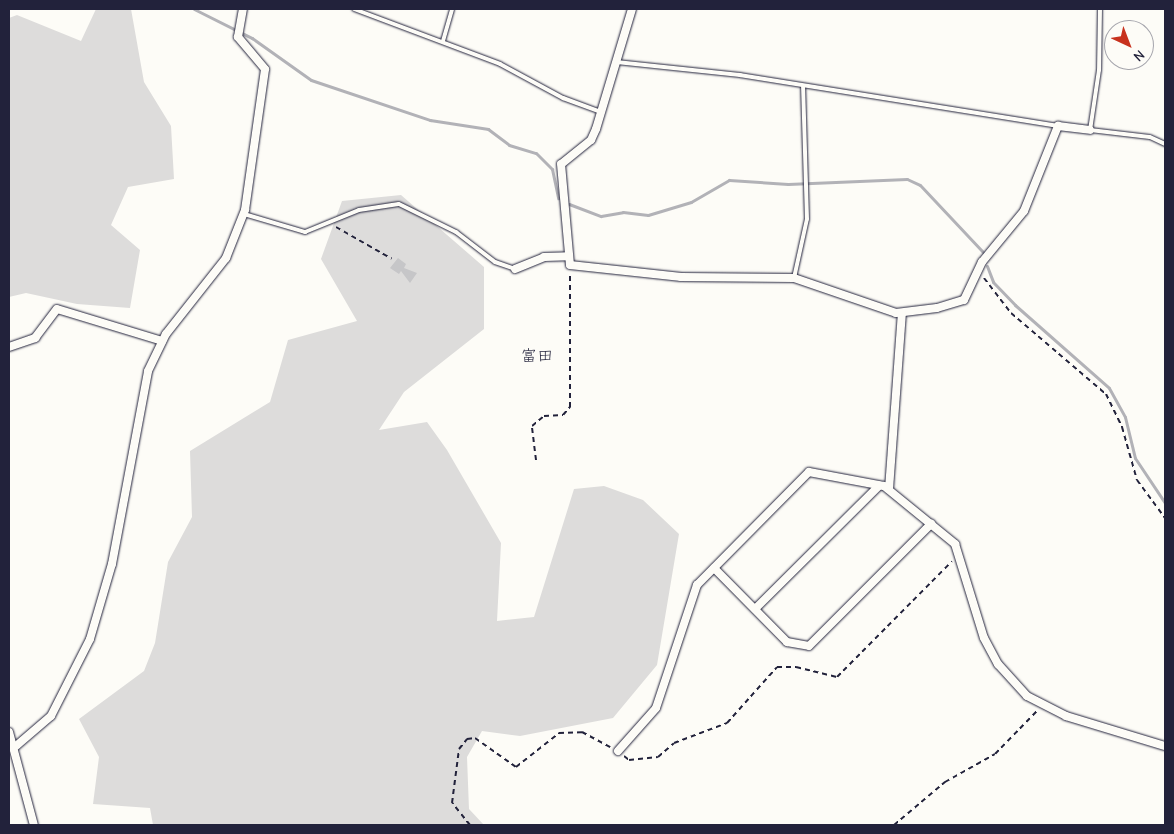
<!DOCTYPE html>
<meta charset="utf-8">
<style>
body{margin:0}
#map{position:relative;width:1174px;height:834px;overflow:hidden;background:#fdfcf7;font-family:"Comic Neue","Klee One",sans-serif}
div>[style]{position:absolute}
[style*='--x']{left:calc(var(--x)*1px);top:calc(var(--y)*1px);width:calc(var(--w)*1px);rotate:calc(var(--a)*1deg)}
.green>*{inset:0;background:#dddcdb}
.stream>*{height:3px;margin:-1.5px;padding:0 1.5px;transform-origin:1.5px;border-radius:1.5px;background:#b2b2b7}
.building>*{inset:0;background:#c6c6c8}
.path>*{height:2px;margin-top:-1px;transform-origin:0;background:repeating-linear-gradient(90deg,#22223b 0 5px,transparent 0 9px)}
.roads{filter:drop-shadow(0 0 1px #22223b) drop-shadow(0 0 1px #22223b)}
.service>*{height:4px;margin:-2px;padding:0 2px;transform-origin:2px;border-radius:2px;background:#fdfcf7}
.minor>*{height:8px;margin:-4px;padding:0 4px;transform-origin:4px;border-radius:4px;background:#fdfcf7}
span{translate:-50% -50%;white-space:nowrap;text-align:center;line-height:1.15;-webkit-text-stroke:4.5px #fdfcf7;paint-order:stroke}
.quarter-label{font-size:16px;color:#22223b}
.frame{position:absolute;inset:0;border:10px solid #22223b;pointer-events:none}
.north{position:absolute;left:1104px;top:20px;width:50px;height:50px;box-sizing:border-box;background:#fdfcf7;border:1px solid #a5a5ac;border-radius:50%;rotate:137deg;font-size:14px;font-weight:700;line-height:20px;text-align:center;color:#22223b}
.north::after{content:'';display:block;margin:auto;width:18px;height:22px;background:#c8321e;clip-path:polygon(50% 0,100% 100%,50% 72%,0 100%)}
</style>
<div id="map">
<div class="green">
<i style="clip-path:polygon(96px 9px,131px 9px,144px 82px,171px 126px,174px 179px,128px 187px,111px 225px,140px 250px,130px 308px,77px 304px,26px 293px,9px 297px,9px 18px,17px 15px,81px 41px)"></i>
<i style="clip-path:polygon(401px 195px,484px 267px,484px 329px,404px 392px,379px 430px,427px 422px,447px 450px,501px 543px,497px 621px,534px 617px,574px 489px,604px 486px,643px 500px,679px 534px,657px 665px,613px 718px,520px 736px,482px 731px,467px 757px,469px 809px,484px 825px,153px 825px,150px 808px,93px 804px,99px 757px,79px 719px,144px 671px,155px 643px,168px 562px,192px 517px,190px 451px,270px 402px,288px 340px,357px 321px,321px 259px,342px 201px)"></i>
</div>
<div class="stream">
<i style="--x:194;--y:9;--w:65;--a:26.6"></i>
<i style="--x:252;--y:38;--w:72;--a:35.4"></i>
<i style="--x:311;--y:80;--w:126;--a:18.6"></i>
<i style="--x:430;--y:120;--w:59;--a:8.8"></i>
<i style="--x:488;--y:129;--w:26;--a:37"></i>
<i style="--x:509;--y:145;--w:28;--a:17"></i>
<i style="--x:536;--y:153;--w:23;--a:45"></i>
<i style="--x:552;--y:169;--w:30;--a:78"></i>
<i style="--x:569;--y:204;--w:34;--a:21"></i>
<i style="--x:601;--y:216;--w:22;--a:-10"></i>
<i style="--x:623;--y:212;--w:25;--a:7"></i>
<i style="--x:648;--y:215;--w:45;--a:-16.8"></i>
<i style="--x:691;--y:202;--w:44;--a:-30.1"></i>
<i style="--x:729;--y:180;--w:59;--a:3.9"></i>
<i style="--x:788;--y:184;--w:119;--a:-2.4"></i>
<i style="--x:907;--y:179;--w:14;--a:25"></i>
<i style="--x:920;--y:185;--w:92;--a:46.8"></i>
<i style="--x:987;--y:266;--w:17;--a:69"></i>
<i style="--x:993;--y:282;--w:32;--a:46"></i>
<i style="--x:1015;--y:305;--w:125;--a:41.4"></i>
<i style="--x:1109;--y:388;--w:33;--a:61"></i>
<i style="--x:1125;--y:417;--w:42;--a:76.3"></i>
<i style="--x:1135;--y:458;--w:54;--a:56.3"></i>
</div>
<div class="building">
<i style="clip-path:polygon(398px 258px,406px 264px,404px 268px,417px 273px,410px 283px,401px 271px,399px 274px,390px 268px)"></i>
</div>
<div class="path">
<i style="--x:336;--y:227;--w:64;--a:29.7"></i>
<i style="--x:984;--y:278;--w:44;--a:52.4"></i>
<i style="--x:1011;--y:313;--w:125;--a:40.5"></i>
<i style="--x:1106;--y:394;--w:37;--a:64"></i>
<i style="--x:1122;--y:427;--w:55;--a:74.2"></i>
<i style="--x:1137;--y:480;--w:47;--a:53.6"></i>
<i style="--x:536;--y:460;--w:34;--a:-97"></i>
<i style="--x:532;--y:426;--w:16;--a:-40"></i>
<i style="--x:544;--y:416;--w:19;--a:-3"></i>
<i style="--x:563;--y:415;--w:11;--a:-49"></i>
<i style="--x:570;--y:407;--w:135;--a:-90"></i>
<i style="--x:624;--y:756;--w:6;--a:39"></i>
<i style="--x:629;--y:760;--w:29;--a:-6"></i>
<i style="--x:658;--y:757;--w:21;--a:-41"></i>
<i style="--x:674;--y:743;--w:57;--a:-20.7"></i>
<i style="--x:727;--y:723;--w:75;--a:-48.2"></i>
<i style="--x:777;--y:667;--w:19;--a:0"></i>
<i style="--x:796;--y:667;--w:42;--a:13.7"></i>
<i style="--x:837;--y:677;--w:163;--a:-45.2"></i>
<i style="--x:470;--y:825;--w:28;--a:-129"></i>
<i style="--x:452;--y:803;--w:54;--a:-82.6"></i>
<i style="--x:459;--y:749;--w:13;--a:-51"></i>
<i style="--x:467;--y:739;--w:8;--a:-7"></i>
<i style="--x:475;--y:738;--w:50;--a:35.3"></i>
<i style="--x:516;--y:767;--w:55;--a:-38.3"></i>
<i style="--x:559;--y:733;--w:23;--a:-2"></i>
<i style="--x:582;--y:732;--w:32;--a:28"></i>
<i style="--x:894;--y:825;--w:67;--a:-40.1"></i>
<i style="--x:945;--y:782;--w:57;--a:-29.2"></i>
<i style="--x:995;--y:754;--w:60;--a:-45.7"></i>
</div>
<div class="roads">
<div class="service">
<i style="--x:354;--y:9;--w:156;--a:20.6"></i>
<i style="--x:500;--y:64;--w:72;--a:28.4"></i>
<i style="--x:563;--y:98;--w:40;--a:20.2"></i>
<i style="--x:1100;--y:9;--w:61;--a:90.9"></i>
<i style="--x:1099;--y:70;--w:61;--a:98.5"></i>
<i style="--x:1090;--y:130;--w:60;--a:6.7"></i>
<i style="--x:1150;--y:137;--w:17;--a:25"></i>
<i style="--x:443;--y:41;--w:33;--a:-74"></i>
<i style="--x:616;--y:62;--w:125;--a:6"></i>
<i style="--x:740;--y:75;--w:322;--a:9.1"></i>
<i style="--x:244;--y:214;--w:64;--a:16.4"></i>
<i style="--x:305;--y:232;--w:58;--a:-22.2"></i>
<i style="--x:359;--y:210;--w:40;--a:-8.5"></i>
<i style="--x:399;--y:204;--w:64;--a:26.2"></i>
<i style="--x:456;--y:232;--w:49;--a:37.6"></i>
<i style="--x:495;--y:262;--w:21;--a:19"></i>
<i style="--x:794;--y:278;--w:60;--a:-77.6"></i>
<i style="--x:807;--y:219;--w:132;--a:-91.7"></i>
</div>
<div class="minor">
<i style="--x:632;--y:9;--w:125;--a:106.7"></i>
<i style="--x:596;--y:129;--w:12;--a:114"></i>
<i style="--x:591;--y:140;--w:38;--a:141"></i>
<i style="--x:561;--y:164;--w:101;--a:84.9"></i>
<i style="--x:570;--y:265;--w:112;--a:6.2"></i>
<i style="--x:681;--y:277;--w:113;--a:0.5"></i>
<i style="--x:794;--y:278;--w:108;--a:18.9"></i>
<i style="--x:896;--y:313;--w:41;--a:-7"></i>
<i style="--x:937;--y:308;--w:28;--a:-17"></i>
<i style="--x:964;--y:300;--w:42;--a:-64.7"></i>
<i style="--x:982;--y:262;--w:66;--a:-50.5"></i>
<i style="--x:1024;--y:211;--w:92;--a:-68.2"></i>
<i style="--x:1058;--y:126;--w:32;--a:7"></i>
<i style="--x:515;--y:269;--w:31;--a:-22"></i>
<i style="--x:544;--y:257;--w:25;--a:-2"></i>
<i style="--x:9;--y:347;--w:28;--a:-19"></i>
<i style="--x:35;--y:338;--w:36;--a:-53"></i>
<i style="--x:57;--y:309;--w:110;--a:16.9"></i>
<i style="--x:889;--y:489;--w:176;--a:-85.8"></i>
<i style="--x:714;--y:568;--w:104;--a:45.4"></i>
<i style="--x:787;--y:642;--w:22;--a:10"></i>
<i style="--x:809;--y:646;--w:173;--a:-45"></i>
<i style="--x:755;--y:609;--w:175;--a:-44.8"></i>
<i style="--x:9;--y:732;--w:96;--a:75"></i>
<i style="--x:16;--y:746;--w:46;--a:-40.6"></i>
<i style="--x:51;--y:716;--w:86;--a:-63.1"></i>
<i style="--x:90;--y:639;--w:78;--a:-73.7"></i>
<i style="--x:112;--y:564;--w:196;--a:-79.4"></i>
<i style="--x:148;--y:371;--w:41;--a:-64.1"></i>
<i style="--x:166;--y:334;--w:97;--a:-51.7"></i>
<i style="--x:226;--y:258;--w:52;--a:-68.4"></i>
<i style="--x:245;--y:210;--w:142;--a:-81.9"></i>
<i style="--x:265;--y:69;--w:42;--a:-130.2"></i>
<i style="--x:238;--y:37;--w:28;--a:-80"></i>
<i style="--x:618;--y:751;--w:57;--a:-48.5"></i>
<i style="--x:656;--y:708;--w:130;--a:-71.6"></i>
<i style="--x:697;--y:585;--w:159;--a:-45.3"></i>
<i style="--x:809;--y:472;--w:76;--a:10.6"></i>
<i style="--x:884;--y:486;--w:92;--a:39.2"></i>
<i style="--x:955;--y:544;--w:98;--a:72.9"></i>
<i style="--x:984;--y:638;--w:30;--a:62"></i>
<i style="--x:998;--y:664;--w:43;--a:47.8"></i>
<i style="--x:1027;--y:696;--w:44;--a:27.1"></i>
<i style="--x:1066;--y:716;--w:103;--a:16.9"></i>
</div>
</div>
<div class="quarter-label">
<span style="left:537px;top:356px">富田</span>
</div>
<div class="frame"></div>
<div class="north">N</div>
</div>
